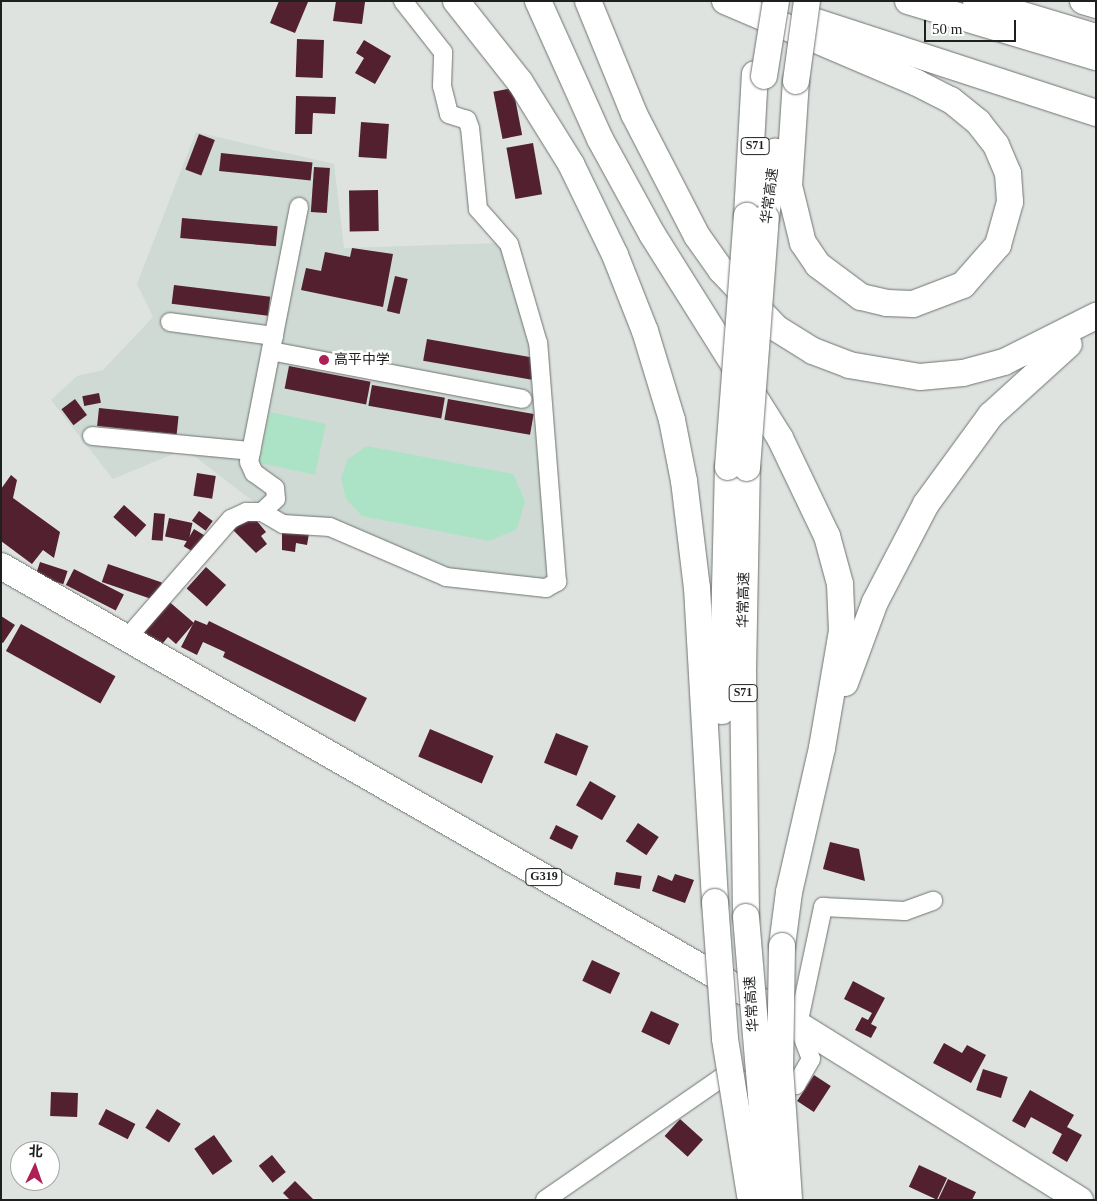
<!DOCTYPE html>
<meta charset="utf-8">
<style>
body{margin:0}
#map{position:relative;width:1097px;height:1201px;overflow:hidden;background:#dee3e0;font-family:"Times New Roman","Noto Sans SC",serif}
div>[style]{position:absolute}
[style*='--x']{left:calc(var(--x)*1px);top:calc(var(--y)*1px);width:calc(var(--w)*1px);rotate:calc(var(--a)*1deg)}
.built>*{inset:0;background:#cedad3}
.green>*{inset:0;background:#ace3c6;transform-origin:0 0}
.building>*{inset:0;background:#52202e;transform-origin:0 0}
.roads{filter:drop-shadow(0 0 1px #6f7370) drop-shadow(0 0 1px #6f7370)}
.minor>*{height:18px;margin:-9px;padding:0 9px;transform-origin:9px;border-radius:9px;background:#fff}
.highway>*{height:26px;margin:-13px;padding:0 13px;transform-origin:13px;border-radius:13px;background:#fff}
.bridges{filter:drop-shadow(0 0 1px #6f7370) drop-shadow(0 0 1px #6f7370)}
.highway-bridge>*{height:26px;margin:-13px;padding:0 13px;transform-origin:13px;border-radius:13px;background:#fff}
.dots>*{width:14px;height:14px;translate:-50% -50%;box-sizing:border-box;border:2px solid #fff;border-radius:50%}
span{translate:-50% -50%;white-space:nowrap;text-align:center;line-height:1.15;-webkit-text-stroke:5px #fff;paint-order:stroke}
.shield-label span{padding:1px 4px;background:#fff;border:1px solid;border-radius:4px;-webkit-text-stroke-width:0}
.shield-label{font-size:12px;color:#1e201f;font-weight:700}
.street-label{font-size:14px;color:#1e201f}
.poi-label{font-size:14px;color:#1e201f}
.left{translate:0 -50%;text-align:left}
.frame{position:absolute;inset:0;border:2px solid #1e201f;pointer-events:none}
.north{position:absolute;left:10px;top:1141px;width:50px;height:50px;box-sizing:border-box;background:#fff;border:1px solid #a5a6a5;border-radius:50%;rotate:3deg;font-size:14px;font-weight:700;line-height:20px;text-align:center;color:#1e201f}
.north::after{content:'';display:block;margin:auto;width:18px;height:22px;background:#ae1f56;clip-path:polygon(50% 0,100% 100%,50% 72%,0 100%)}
.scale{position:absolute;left:924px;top:20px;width:92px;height:22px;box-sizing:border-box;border:2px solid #1e201f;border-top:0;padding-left:6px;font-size:15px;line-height:18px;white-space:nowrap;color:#1e201f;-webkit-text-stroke:4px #fff;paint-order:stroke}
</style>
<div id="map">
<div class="built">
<i style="clip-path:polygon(196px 132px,334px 164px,344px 248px,503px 243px,536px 351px,555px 583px,435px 571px,331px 525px,279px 521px,185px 449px,113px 479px,51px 400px,77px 376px,103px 370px,153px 317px,137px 284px)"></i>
</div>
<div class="green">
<i style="left:270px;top:412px;width:57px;height:52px;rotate:12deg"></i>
<i style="clip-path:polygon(367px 446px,513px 474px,525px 501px,517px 529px,489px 541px,362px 516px,346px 499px,341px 478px,348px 459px)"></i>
</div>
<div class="building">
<i style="clip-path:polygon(279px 1px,308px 2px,295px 33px,270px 23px)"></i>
<i style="clip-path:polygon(336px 1px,365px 2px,362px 24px,333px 21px)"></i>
<i style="left:297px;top:39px;width:27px;height:38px;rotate:2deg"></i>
<i style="clip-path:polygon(364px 40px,391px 56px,375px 84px,355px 73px,364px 58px,356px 53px)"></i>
<i style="left:513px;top:88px;width:48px;height:20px;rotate:79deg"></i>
<i style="clip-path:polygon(296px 96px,336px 97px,335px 114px,313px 113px,312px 134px,295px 134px)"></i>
<i style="left:361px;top:122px;width:28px;height:35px;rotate:4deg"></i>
<i style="left:199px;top:134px;width:17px;height:38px;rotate:21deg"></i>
<i style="left:533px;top:143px;width:52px;height:27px;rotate:80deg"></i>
<i style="left:221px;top:153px;width:92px;height:18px;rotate:6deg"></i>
<i style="left:314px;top:167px;width:16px;height:45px;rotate:4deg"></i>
<i style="left:378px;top:190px;width:41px;height:29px;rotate:89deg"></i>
<i style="left:182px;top:218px;width:96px;height:20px;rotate:5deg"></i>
<i style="clip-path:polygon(352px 248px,393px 254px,383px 307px,301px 290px,306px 268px,321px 271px,325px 252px,350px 257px)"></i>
<i style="left:395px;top:276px;width:13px;height:36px;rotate:13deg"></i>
<i style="left:174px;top:285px;width:97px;height:19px;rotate:7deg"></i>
<i style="left:427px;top:339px;width:110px;height:22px;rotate:10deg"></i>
<i style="left:289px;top:366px;width:83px;height:23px;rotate:11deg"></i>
<i style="left:372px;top:385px;width:74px;height:21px;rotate:10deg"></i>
<i style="left:99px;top:393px;width:10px;height:17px;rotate:79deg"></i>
<i style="left:75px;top:399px;width:20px;height:17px;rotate:53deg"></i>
<i style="left:448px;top:399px;width:87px;height:21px;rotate:10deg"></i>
<i style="left:99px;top:408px;width:80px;height:18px;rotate:6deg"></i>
<i style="left:197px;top:473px;width:19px;height:23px;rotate:9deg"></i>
<i style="clip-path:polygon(11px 475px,17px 480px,13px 498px,60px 532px,54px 558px,43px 550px,32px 564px,1px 541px,1px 489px)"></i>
<i style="left:124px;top:505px;width:30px;height:16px;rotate:42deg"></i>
<i style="left:199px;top:511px;width:17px;height:12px;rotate:36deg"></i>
<i style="left:154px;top:513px;width:11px;height:27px;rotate:5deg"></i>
<i style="clip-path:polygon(252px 515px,266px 532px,261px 536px,267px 544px,256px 553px,233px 530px)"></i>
<i style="left:169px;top:518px;width:24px;height:19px;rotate:12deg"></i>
<i style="clip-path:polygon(282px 524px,310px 528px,307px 545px,296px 543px,295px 552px,282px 550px)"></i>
<i style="left:194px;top:529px;width:12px;height:20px;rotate:31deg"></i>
<i style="left:40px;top:562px;width:29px;height:14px;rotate:18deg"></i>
<i style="left:108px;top:564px;width:57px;height:19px;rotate:19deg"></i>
<i style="left:206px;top:567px;width:27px;height:29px;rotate:42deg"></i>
<i style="left:74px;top:569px;width:56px;height:18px;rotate:27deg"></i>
<i style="clip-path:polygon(166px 599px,194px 623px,176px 644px,168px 637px,158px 649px,138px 631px)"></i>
<i style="clip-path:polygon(1px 616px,15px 625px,3px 643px,1px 642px)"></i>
<i style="clip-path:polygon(195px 620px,207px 625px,209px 621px,367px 698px,355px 722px,223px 657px,225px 652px,203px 642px,197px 655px,181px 647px)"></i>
<i style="left:21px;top:624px;width:108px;height:31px;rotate:29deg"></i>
<i style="left:430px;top:729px;width:69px;height:30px;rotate:23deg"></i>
<i style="left:556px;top:733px;width:35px;height:32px;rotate:22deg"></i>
<i style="left:590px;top:781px;width:30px;height:28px;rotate:30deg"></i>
<i style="left:638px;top:823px;width:25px;height:22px;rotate:34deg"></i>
<i style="left:556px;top:825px;width:25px;height:15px;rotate:26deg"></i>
<i style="clip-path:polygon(830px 842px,859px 849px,865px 881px,823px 869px)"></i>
<i style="left:616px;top:872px;width:26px;height:13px;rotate:9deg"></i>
<i style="clip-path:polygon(675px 874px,694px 880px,685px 903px,652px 891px,658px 875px,672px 881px)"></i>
<i style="left:592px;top:960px;width:31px;height:23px;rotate:25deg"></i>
<i style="clip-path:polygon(853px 981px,885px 998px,871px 1024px,877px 1027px,871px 1038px,855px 1030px,862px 1017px,868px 1020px,872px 1013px,844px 999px)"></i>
<i style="left:651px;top:1011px;width:31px;height:23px;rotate:25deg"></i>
<i style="clip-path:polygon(944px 1043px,962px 1053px,967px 1045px,986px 1055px,971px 1083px,933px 1063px)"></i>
<i style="left:983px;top:1069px;width:26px;height:22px;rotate:18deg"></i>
<i style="left:814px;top:1075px;width:20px;height:31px;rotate:33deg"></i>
<i style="clip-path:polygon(1030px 1090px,1074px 1115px,1067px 1127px,1082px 1135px,1067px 1162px,1052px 1153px,1062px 1134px,1031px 1117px,1025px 1128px,1012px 1121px)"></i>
<i style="left:51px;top:1092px;width:27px;height:24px;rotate:2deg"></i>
<i style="left:106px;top:1109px;width:33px;height:17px;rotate:27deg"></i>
<i style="left:157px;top:1109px;width:28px;height:22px;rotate:32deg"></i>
<i style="left:680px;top:1119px;width:31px;height:23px;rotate:42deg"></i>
<i style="left:214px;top:1135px;width:32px;height:24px;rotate:55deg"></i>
<i style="left:272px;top:1155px;width:22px;height:17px;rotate:51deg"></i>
<i style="left:919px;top:1165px;width:31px;height:24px;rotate:25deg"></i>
<i style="clip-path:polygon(948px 1179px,976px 1192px,972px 1200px,938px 1200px)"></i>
<i style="clip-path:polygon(295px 1181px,314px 1200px,290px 1200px,283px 1193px)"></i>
</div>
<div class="roads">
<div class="minor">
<i style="--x:170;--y:322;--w:105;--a:7.7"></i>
<i style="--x:271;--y:351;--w:256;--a:10.8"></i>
<i style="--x:92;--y:436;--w:160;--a:5.4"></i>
<i style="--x:262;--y:512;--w:24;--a:30"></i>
<i style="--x:283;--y:524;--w:47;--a:3.7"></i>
<i style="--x:330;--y:527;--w:126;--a:23.3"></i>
<i style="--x:446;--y:577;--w:101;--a:6.3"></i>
<i style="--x:546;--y:588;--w:13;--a:-29"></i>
<i style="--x:557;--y:582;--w:240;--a:-94.5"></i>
<i style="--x:538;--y:343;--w:103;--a:-106.3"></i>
<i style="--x:509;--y:244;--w:47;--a:-131.5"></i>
<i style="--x:478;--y:209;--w:81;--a:-95.6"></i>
<i style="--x:470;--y:128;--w:9;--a:-111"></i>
<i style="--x:467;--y:120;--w:19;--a:-162"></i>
<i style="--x:449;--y:114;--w:29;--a:-104"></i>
<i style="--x:442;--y:86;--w:34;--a:-88"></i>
<i style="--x:443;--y:52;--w:65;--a:-128.1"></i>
<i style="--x:128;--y:637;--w:157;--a:-48.9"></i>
<i style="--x:231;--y:519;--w:17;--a:-25"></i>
<i style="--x:246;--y:512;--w:16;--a:0"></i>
<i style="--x:262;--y:512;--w:19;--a:-43"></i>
<i style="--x:276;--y:499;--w:11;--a:-95"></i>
<i style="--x:275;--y:488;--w:26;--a:-144"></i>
<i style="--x:254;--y:473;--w:12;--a:-114"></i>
<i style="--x:249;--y:462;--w:260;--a:-78.9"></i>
<i style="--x:772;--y:1083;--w:24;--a:5"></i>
<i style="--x:796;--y:1085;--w:30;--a:-60"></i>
<i style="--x:811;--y:1059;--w:36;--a:-111"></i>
<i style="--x:798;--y:1025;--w:121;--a:-78"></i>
<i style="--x:823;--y:907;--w:82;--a:2.8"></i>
<i style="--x:905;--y:911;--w:30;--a:-20"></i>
<i style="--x:545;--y:1200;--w:213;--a:-34.7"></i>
<i style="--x:720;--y:1079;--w:21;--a:3"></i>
</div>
<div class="highway">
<i style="--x:456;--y:1;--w:103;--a:51.7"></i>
<i style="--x:520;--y:82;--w:97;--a:58.1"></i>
<i style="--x:571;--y:164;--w:101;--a:64.2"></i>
<i style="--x:615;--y:255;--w:82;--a:68.5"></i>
<i style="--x:645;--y:331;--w:93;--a:73.1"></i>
<i style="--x:672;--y:420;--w:62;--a:78.9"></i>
<i style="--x:684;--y:481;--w:108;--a:83.1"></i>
<i style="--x:697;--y:588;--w:315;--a:86.7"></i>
<i style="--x:538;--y:1;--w:151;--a:65.8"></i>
<i style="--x:600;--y:139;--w:108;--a:61.3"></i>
<i style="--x:652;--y:234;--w:241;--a:57.9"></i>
<i style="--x:780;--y:438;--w:109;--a:64.4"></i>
<i style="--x:827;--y:536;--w:50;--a:74.8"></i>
<i style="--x:840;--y:584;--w:47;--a:87.6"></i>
<i style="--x:842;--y:631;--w:119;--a:99.7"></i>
<i style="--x:822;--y:748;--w:148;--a:102.9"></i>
<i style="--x:789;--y:892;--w:54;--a:97.4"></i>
<i style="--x:588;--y:1;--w:122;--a:67.8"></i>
<i style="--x:634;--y:114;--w:137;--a:62.7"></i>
<i style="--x:697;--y:236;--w:42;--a:54.8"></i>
<i style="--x:721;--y:270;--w:80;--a:46.5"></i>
<i style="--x:776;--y:328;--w:44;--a:31.9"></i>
<i style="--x:813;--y:351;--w:39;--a:21"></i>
<i style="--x:849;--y:365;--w:72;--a:9.6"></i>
<i style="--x:920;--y:377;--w:43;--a:-5.3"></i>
<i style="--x:963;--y:373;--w:42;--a:-15"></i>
<i style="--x:1004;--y:362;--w:103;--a:-26.6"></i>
<i style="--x:725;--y:1;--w:209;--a:23.1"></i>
<i style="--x:917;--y:83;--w:38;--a:27"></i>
<i style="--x:951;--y:100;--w:35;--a:39"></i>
<i style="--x:978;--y:122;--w:29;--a:52"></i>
<i style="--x:996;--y:145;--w:30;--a:67"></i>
<i style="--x:1008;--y:173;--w:29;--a:86"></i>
<i style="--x:1010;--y:202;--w:45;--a:105.6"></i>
<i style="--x:998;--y:245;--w:53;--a:131.2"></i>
<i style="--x:963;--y:285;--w:53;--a:159.2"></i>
<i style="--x:913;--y:304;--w:26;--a:-178"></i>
<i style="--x:887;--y:303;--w:27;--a:-167"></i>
<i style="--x:861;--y:297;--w:54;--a:-143.3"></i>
<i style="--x:818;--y:265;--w:27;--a:-124"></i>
<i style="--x:803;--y:243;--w:59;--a:-103.8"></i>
<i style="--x:789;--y:186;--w:105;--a:-86.2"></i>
<i style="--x:908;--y:1;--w:196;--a:16.6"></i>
<i style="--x:976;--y:1;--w:125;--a:16.7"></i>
<i style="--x:1083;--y:1;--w:14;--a:17"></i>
<i style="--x:813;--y:21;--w:298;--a:18"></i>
<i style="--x:747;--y:216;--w:142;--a:-86.8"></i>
<i style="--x:766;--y:218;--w:67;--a:-82.2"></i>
<i style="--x:1;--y:566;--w:875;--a:29.82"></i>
<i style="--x:760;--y:1001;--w:377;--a:31.9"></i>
<i style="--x:845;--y:683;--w:86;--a:-69.7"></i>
<i style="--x:875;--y:602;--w:110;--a:-62.5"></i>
<i style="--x:926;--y:504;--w:110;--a:-53.9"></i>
<i style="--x:991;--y:415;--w:105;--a:-42.3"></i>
<i style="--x:722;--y:711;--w:244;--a:-88.6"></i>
<i style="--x:746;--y:917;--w:246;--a:-90.7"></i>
<i style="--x:743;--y:671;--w:203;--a:-88.9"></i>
</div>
</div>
<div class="bridges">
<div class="highway-bridge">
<i style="--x:764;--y:76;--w:76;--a:-80.9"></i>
<i style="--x:796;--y:81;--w:81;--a:-82.2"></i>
<i style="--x:728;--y:467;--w:252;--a:-85.7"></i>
<i style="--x:747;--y:468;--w:251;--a:-85.7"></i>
<i style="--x:715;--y:902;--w:137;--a:85.8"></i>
<i style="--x:725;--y:1039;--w:158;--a:80.9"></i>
<i style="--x:746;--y:917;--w:284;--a:85.2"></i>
<i style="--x:782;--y:946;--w:121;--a:90.9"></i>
<i style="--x:780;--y:1067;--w:133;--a:86.1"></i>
</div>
</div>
<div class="dots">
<i style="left:324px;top:360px;background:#ae1f56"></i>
</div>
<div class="shield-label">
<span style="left:755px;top:146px">S71</span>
<span style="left:743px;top:693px">S71</span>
<span style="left:544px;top:877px">G319</span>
</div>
<div class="street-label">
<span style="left:770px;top:196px;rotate:-83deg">华常高速</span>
<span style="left:744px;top:600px;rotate:-89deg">华常高速</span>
<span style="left:752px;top:1004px;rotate:-94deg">华常高速</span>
</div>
<div class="poi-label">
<span class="left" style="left:334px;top:360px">高平中学</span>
</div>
<div class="frame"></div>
<div class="north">北</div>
<div class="scale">50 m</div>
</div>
